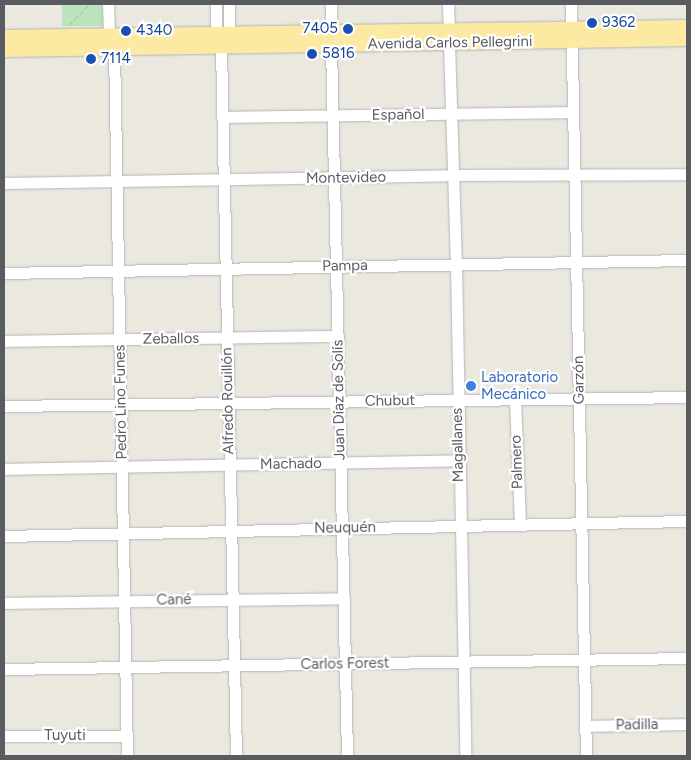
<!DOCTYPE html>
<meta charset="utf-8">
<style>
body{margin:0}
#map{position:relative;width:691px;height:760px;overflow:hidden;background:#ebe8df;font-family:Figtree,sans-serif}
div>[style]{position:absolute}
[style*='--x']{left:calc(var(--x)*1px);top:calc(var(--y)*1px);width:calc(var(--w)*1px);rotate:calc(var(--a)*1deg)}
.green>*{inset:0;background:#bde3bb;transform-origin:0 0}
.path>*{height:1px;margin-top:-0.5px;transform-origin:0;background:repeating-linear-gradient(90deg,#95c3a0 0 5px,transparent 0 7.5px)}
.roads{filter:drop-shadow(0 0 1px #b2b6ba) drop-shadow(0 0 1px #b2b6ba)}
.minor>*{height:11px;margin:-5.5px;padding:0 5.5px;transform-origin:5.5px;border-radius:5.5px;background:#fff}
.major>*{height:14px;margin:-7px;padding:0 7px;transform-origin:7px;border-radius:7px;background:#fdeaa2}
.dots>*{width:14px;height:14px;translate:-50% -50%;box-sizing:border-box;border:2px solid #fff;border-radius:50%}
span{translate:-50% -50%;white-space:nowrap;text-align:center;line-height:1.15;-webkit-text-stroke:4.5px #fff;paint-order:stroke}
.transit-label{font-size:15px;color:#164399}
.left{translate:0 -50%;text-align:left}
.right{translate:-100% -50%;text-align:right}
.street-label{font-size:15px;color:#585c60}
.shop-label{font-size:15px;color:#366cbe}
.frame{position:absolute;inset:0;border:5px solid #585c60;pointer-events:none}
</style>
<div id="map">
<div class="green">
<i style="left:62px;top:4px;width:43px;height:22px"></i>
</div>
<div class="path">
<i style="--x:69;--y:25;--w:29;--a:-46"></i>
</div>
<div class="roads">
<div class="minor">
<i style="--x:108;--y:4;--w:32;--a:88"></i>
<i style="--x:216;--y:4;--w:30;--a:90"></i>
<i style="--x:216;--y:34;--w:13;--a:67"></i>
<i style="--x:221;--y:46;--w:710;--a:88.79"></i>
<i style="--x:448;--y:4;--w:27;--a:88"></i>
<i style="--x:571;--y:4;--w:752;--a:88.86"></i>
<i style="--x:331;--y:33;--w:29;--a:-90"></i>
<i style="--x:225;--y:41;--w:8;--a:-60"></i>
<i style="--x:229;--y:34;--w:30;--a:-90"></i>
<i style="--x:449;--y:43;--w:222;--a:88.2"></i>
<i style="--x:456;--y:265;--w:491;--a:88.9"></i>
<i style="--x:331;--y:45;--w:711;--a:88.71"></i>
<i style="--x:114;--y:48;--w:708;--a:88.95"></i>
<i style="--x:222;--y:117;--w:351;--a:-0.8"></i>
<i style="--x:4;--y:183;--w:449;--a:-1"></i>
<i style="--x:453;--y:175;--w:234;--a:-0.2"></i>
<i style="--x:4;--y:273;--w:683;--a:-1.09"></i>
<i style="--x:4;--y:341;--w:334;--a:-0.9"></i>
<i style="--x:515;--y:399;--w:125;--a:87.7"></i>
<i style="--x:4;--y:406;--w:683;--a:-0.75"></i>
<i style="--x:4;--y:469;--w:454;--a:-1.1"></i>
<i style="--x:4;--y:536;--w:683;--a:-1.26"></i>
<i style="--x:4;--y:603;--w:340;--a:-0.8"></i>
<i style="--x:4;--y:669;--w:683;--a:-0.92"></i>
<i style="--x:586;--y:726;--w:101;--a:-1.1"></i>
<i style="--x:4;--y:736;--w:123;--a:0"></i>
</div>
<div class="major">
<i style="--x:4;--y:37;--w:683;--a:-0.84"></i>
<i style="--x:4;--y:50;--w:683;--a:-0.92"></i>
</div>
</div>
<div class="dots">
<i style="left:592px;top:23px;background:#1a4fb4"></i>
<i style="left:348px;top:29px;background:#1a4fb4"></i>
<i style="left:126px;top:31px;background:#1a4fb4"></i>
<i style="left:312px;top:54px;background:#1a4fb4"></i>
<i style="left:91px;top:59px;background:#1a4fb4"></i>
<i style="left:471px;top:386px;background:#3f7fe0"></i>
</div>
<div class="transit-label">
<span class="left" style="left:602px;top:23px">9362</span>
<span class="right" style="left:338px;top:29px">7405</span>
<span class="left" style="left:136px;top:31px">4340</span>
<span class="left" style="left:322px;top:54px">5816</span>
<span class="left" style="left:101px;top:59px">7114</span>
</div>
<div class="street-label">
<span style="left:450px;top:43px;rotate:-1deg">Avenida Carlos Pellegrini</span>
<span style="left:398px;top:115px;rotate:-1deg">Español</span>
<span style="left:346px;top:178px;rotate:-1deg">Montevideo</span>
<span style="left:345px;top:266px;rotate:-1deg">Pampa</span>
<span style="left:171px;top:339px;rotate:-1deg">Zeballos</span>
<span style="left:579px;top:380px;rotate:-91deg">Garzón</span>
<span style="left:339px;top:400px;rotate:-91deg">Juan Díaz de Solís</span>
<span style="left:228px;top:401px;rotate:-91deg">Alfredo Rouillón</span>
<span style="left:390px;top:401px;rotate:-1deg">Chubut</span>
<span style="left:121px;top:402px;rotate:-91deg">Pedro Lino Funes</span>
<span style="left:458px;top:445px;rotate:-91deg">Magallanes</span>
<span style="left:517px;top:462px;rotate:-92deg">Palmero</span>
<span style="left:291px;top:464px;rotate:-1deg">Machado</span>
<span style="left:345px;top:528px;rotate:-1deg">Neuquén</span>
<span style="left:174px;top:600px;rotate:-1deg">Cané</span>
<span style="left:345px;top:664px;rotate:-1deg">Carlos Forest</span>
<span style="left:637px;top:725px;rotate:-1deg">Padilla</span>
<span style="left:65px;top:736px">Tuyuti</span>
</div>
<div class="shop-label">
<span class="left" style="left:481px;top:386px">Laboratorio<br>Mecánico</span>
</div>
<div class="frame"></div>
</div>
